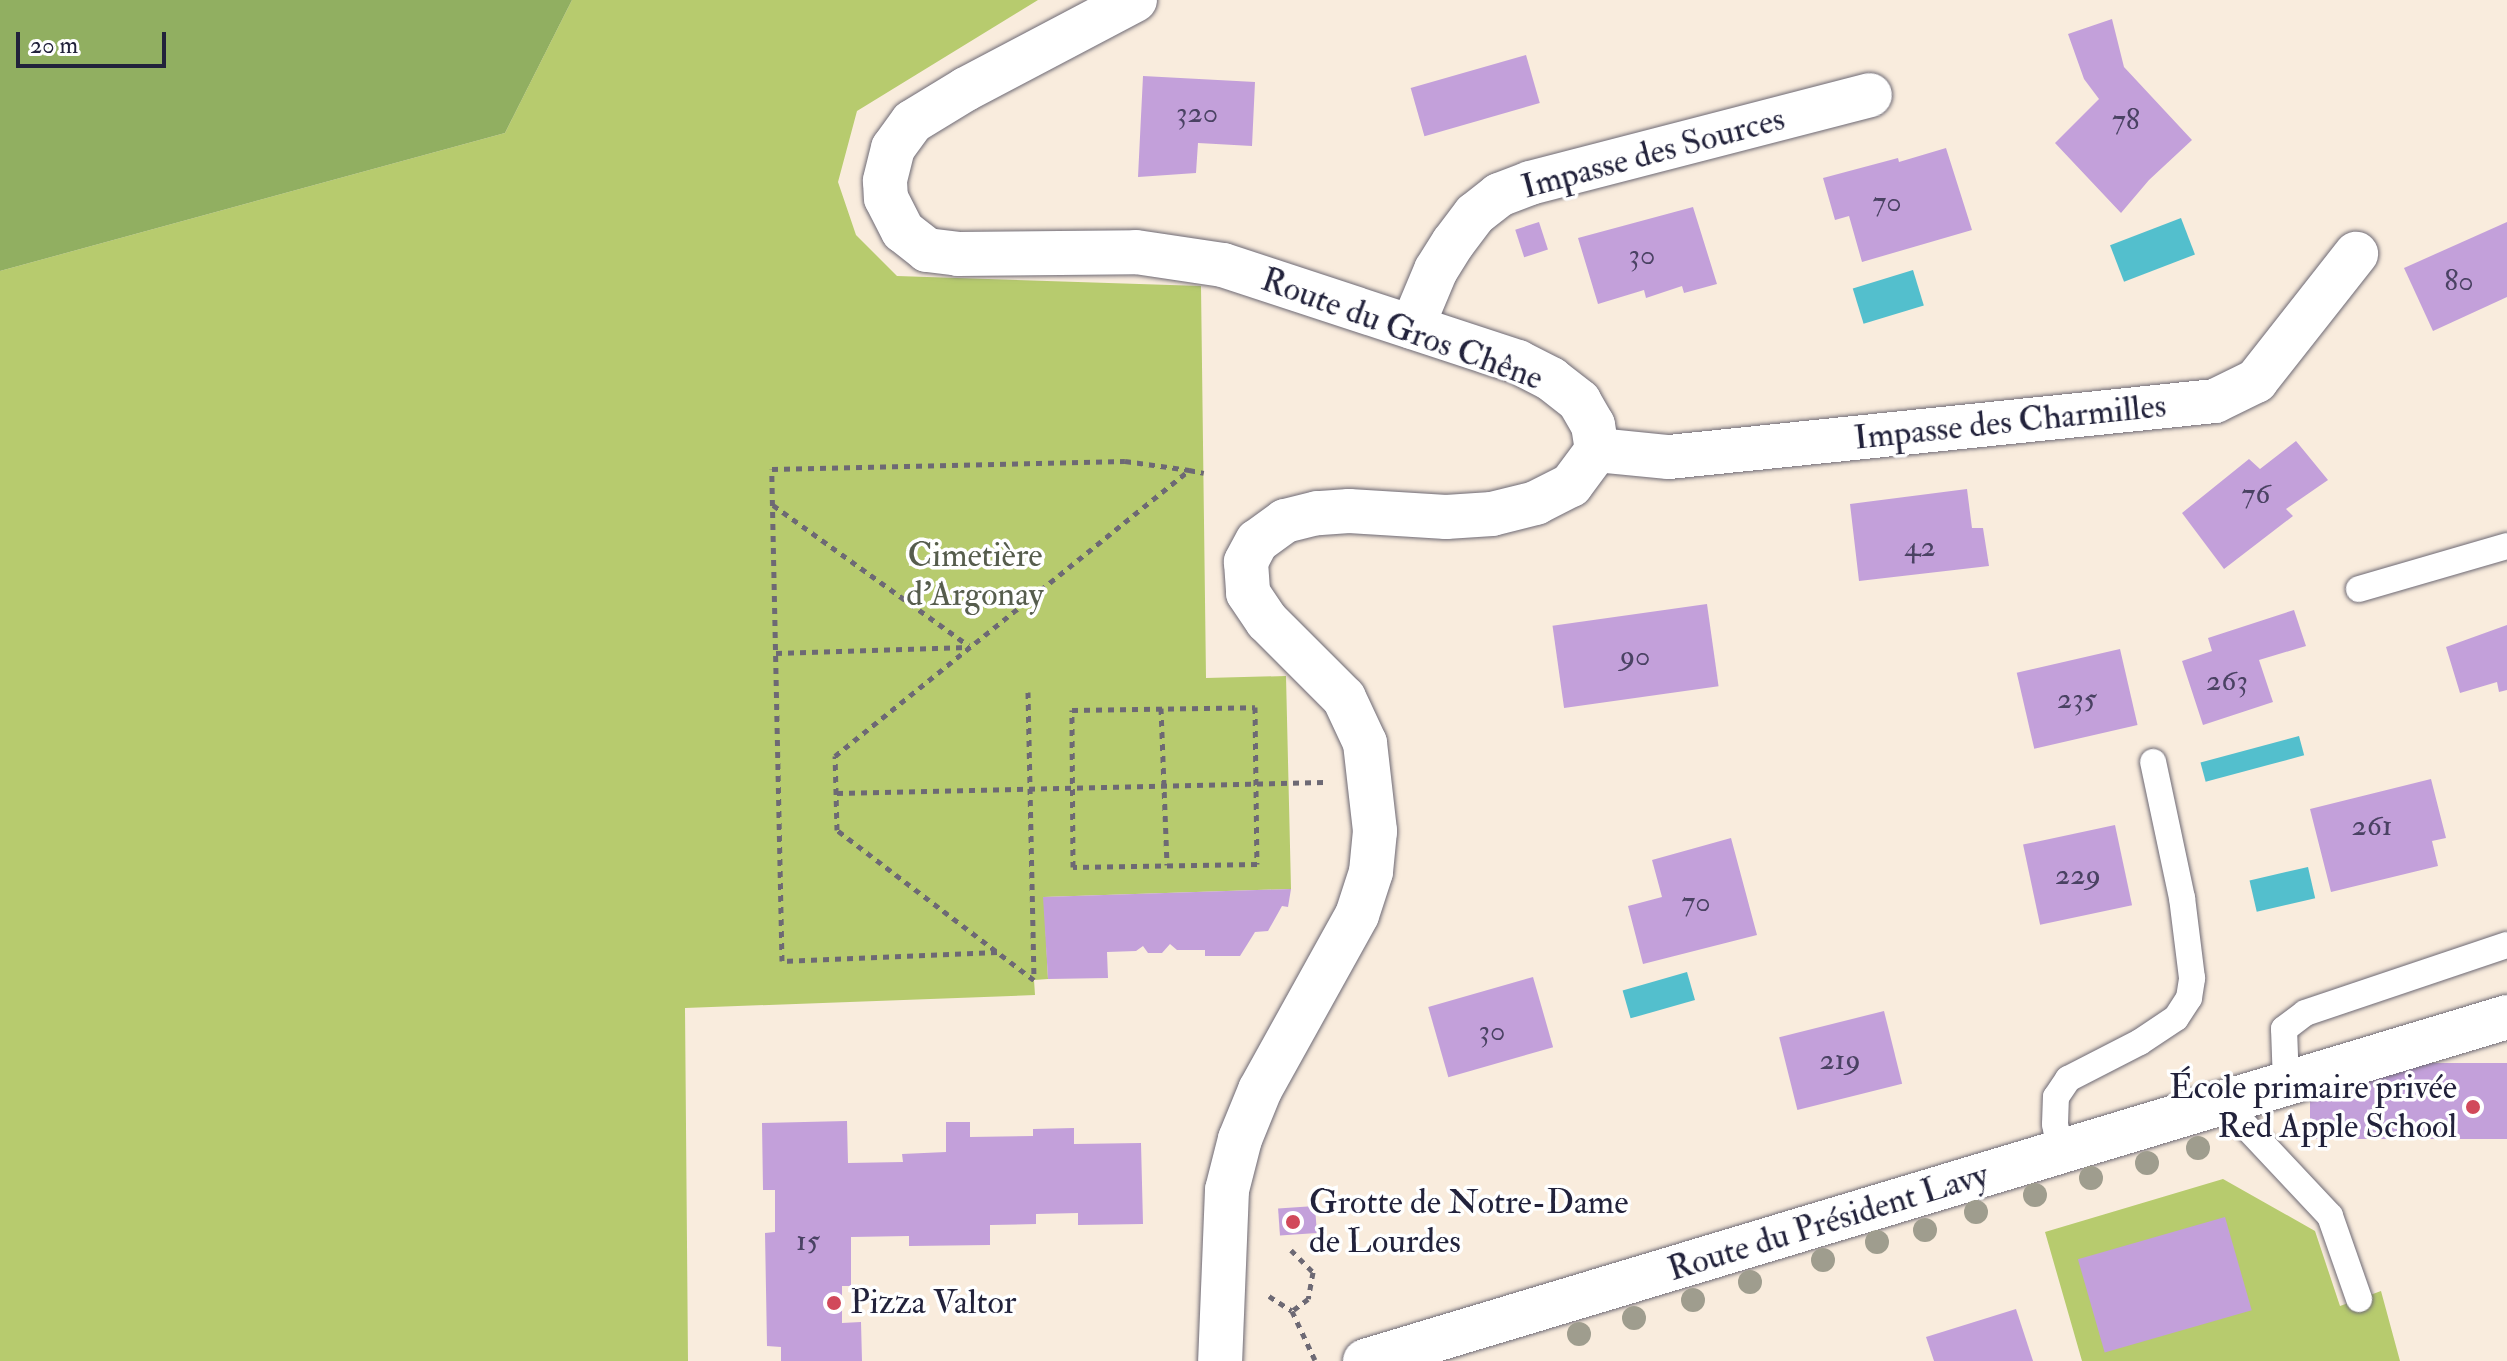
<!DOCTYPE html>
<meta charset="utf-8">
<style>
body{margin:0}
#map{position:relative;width:2507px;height:1361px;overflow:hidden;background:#f9ecdd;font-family:"IM FELL Double Pica",serif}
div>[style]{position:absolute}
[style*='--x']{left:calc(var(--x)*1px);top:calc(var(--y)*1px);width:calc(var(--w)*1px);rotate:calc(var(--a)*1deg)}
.green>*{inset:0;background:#b7cb6e}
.forest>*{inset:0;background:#91af61}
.water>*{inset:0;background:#53bfcd;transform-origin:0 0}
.building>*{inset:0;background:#c3a0da;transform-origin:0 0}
.path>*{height:5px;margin-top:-2.5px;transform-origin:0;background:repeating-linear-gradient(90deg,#6d6974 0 6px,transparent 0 12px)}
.roads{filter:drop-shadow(0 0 2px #6d6974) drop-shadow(0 0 2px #6d6974)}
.lane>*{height:26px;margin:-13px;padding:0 13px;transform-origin:13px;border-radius:13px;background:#fff}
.street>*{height:44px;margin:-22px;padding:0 22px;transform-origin:22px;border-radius:22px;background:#fff}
.secondary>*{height:44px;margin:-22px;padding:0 22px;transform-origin:22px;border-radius:22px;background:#fff}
.trees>*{width:24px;height:24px;margin:-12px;border-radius:50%;background:#9f9d8e}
.dots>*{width:22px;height:22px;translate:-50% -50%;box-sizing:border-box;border:4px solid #fff;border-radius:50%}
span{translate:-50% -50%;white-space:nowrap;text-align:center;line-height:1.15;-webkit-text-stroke:7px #fff;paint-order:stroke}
.number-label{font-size:30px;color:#4a4263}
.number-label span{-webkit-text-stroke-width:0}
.street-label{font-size:34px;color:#22223b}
.park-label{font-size:34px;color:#565d4d}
.poi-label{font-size:34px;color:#22223b}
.right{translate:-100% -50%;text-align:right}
.left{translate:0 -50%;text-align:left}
.scale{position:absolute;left:16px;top:32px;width:150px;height:36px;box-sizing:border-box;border:4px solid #22223b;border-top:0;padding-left:10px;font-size:24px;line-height:28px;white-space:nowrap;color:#22223b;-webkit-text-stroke:6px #fff;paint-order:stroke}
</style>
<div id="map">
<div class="green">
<i style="clip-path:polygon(572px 0,1038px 0,857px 111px,838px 182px,856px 235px,897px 276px,1201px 286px,1206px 678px,1286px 676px,1291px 889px,1044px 897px,1048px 979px,1034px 980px,1035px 995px,685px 1008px,688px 1361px,0 1361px,0 271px,505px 133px)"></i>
<i style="clip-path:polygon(2223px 1179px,2315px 1231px,2340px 1306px,2381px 1291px,2400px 1361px,2082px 1361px,2045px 1232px)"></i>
</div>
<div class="forest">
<i style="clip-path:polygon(0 0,572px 0,505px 133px,0 271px)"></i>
</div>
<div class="water">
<i style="left:2181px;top:218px;width:39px;height:76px;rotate:69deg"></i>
<i style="left:1913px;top:270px;width:37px;height:63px;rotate:73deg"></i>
<i style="left:2299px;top:736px;width:20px;height:102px;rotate:75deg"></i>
<i style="left:2308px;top:867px;width:32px;height:60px;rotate:77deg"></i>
<i style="left:1687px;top:972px;width:29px;height:67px;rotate:74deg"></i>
</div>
<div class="building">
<i style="clip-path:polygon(2112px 19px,2124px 67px,2192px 140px,2149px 180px,2121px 213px,2055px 143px,2099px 99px,2084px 79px,2068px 34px)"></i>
<i style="left:1526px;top:55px;width:50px;height:120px;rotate:74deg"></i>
<i style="clip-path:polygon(1143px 76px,1255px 82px,1252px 146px,1198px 143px,1196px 173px,1138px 177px)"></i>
<i style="clip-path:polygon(1946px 148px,1972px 230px,1862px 262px,1849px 216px,1835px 220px,1823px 178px,1898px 158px,1899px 162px)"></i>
<i style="clip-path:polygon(1693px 207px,1717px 284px,1684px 293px,1682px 286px,1646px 298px,1644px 290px,1598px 304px,1578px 238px)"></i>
<i style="left:1539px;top:222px;width:29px;height:25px;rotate:72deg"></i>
<i style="clip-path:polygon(2507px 222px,2507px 297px,2433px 331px,2404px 268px)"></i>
<i style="clip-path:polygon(2296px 441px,2328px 480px,2286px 509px,2293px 516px,2224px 569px,2182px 513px,2249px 459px,2260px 469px)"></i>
<i style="clip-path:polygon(1967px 489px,1972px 528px,1983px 528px,1989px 566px,1859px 581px,1850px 504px)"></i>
<i style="left:1707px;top:604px;width:83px;height:156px;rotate:82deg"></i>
<i style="clip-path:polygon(2294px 610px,2306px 646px,2259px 660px,2273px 702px,2203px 725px,2182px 661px,2212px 651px,2208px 638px)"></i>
<i style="clip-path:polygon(2507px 625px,2507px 690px,2499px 692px,2497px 682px,2460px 693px,2446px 647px)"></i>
<i style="left:2120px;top:649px;width:78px;height:106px;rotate:77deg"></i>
<i style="clip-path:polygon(2431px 779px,2446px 838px,2432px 841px,2438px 866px,2331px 892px,2310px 809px)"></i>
<i style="left:2115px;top:825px;width:82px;height:94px;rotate:78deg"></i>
<i style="clip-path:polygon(1731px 838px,1757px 935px,1643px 964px,1628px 906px,1662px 897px,1652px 860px)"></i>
<i style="clip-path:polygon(1291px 889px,1288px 907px,1282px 906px,1268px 931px,1255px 932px,1240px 956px,1205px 956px,1205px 950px,1177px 950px,1170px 944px,1162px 953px,1148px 953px,1143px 946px,1136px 951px,1107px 952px,1108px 978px,1048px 979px,1043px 897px)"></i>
<i style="left:1533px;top:977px;width:73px;height:109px;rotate:74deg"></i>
<i style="left:1884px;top:1011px;width:75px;height:108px;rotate:76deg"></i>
<i style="left:2507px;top:1063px;width:76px;height:197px;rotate:90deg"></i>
<i style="clip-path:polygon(847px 1121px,848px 1163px,903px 1162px,902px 1154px,946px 1152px,946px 1122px,970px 1122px,970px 1137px,1033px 1136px,1033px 1129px,1074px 1128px,1074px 1144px,1141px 1143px,1143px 1224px,1078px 1225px,1078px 1213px,1036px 1214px,1036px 1224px,990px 1225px,990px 1245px,909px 1246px,909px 1236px,851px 1237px,851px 1286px,842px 1286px,842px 1323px,861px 1322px,862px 1361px,781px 1361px,781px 1347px,767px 1346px,765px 1233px,775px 1232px,775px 1190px,763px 1190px,762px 1123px)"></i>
<i style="left:1315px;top:1206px;width:27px;height:37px;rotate:86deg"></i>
<i style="left:2225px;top:1217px;width:97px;height:153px;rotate:74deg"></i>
<i style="clip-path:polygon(2016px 1309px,2033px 1361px,1934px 1361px,1926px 1337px)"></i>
</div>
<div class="path">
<i style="--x:773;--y:505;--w:241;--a:35.7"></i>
<i style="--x:776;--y:653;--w:192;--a:-1.8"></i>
<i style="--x:1028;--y:692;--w:287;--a:88.8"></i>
<i style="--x:1255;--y:707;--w:157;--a:89.3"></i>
<i style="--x:1257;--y:864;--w:184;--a:179.1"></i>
<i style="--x:1073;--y:867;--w:157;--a:-90.4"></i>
<i style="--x:1072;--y:710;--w:183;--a:-0.9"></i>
<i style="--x:1161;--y:708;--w:157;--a:87.8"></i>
<i style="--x:837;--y:793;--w:487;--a:-1.3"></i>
<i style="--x:997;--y:952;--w:215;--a:177.6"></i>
<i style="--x:782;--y:961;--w:492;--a:-91.2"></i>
<i style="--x:772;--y:469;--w:353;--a:-1.3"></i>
<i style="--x:1125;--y:461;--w:65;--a:8"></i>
<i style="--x:1034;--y:980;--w:248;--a:-142.7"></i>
<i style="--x:837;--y:830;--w:74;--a:-91.5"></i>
<i style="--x:835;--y:756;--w:455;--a:-38.9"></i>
<i style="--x:1189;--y:470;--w:15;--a:11"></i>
<i style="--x:1291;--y:1250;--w:31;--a:45"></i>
<i style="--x:1313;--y:1272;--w:27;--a:100"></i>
<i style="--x:1308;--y:1299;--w:20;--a:143"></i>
<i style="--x:1269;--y:1296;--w:27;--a:33"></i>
<i style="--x:1292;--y:1311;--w:54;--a:64.9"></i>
</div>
<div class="roads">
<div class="lane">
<i style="--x:2359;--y:589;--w:154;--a:-16.2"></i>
<i style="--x:2286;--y:1083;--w:54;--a:-92.1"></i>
<i style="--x:2284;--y:1029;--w:26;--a:-37"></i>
<i style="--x:2305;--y:1013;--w:213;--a:-18.6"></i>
<i style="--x:2224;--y:1103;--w:155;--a:46.8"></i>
<i style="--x:2330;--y:1216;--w:88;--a:70.7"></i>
<i style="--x:2060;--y:1152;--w:28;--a:-100"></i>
<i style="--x:2055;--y:1124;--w:27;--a:-88"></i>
<i style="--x:2056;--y:1097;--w:22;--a:-56"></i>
<i style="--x:2068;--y:1079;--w:81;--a:-27.2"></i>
<i style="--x:2140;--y:1042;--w:43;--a:-33.7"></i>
<i style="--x:2176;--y:1018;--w:24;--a:-57"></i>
<i style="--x:2189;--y:998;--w:20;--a:-81"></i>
<i style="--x:2192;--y:978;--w:81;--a:-97.1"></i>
<i style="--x:2182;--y:898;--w:139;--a:-102"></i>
</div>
<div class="street">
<i style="--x:1135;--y:0;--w:191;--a:152.2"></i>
<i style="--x:966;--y:89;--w:63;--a:148.6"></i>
<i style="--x:912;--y:122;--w:32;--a:126"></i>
<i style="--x:893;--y:148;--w:34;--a:104"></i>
<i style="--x:885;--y:181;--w:17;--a:87"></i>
<i style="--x:886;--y:198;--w:37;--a:63"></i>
<i style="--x:903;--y:231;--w:31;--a:38"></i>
<i style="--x:927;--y:250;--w:31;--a:7"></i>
<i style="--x:958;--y:254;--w:178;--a:-0.6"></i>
<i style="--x:1136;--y:252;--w:88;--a:8.5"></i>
<i style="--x:1223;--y:265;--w:311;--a:18.2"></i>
<i style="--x:1518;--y:362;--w:37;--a:27"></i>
<i style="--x:1551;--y:379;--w:36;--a:38"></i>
<i style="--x:1579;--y:401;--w:28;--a:60"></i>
<i style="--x:1593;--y:425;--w:25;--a:81"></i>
<i style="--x:1597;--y:450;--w:44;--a:126.6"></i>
<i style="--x:1571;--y:485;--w:39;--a:153"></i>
<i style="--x:1536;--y:503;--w:45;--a:166"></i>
<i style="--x:1492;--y:514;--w:46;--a:176.3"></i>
<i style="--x:1446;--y:517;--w:97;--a:-176.5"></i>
<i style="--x:1349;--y:511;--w:32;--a:176"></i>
<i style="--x:1317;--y:513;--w:33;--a:166"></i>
<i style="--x:1285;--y:521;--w:34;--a:144"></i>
<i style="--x:1257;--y:541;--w:24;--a:118"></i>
<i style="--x:1246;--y:562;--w:31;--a:86"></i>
<i style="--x:1248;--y:593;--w:34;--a:56"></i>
<i style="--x:1267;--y:621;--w:109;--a:45"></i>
<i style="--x:1344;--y:698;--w:50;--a:65"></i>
<i style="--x:1365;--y:743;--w:89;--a:83.5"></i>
<i style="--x:1375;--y:831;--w:41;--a:95.6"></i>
<i style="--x:1371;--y:872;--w:45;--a:108"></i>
<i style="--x:1357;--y:915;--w:200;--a:119"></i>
<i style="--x:1260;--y:1090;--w:53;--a:112.2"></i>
<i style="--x:1240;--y:1139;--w:53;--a:104.3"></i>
<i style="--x:1227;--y:1190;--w:171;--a:92.3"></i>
<i style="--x:1412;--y:327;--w:62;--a:-67.2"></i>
<i style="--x:1436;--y:270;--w:32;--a:-58"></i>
<i style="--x:1453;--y:243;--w:36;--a:-53"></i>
<i style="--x:1475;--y:214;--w:31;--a:-38"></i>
<i style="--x:1499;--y:195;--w:33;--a:-21"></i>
<i style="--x:1530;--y:183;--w:351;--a:-14.5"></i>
<i style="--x:1597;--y:450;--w:72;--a:5.6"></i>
<i style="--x:1669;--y:457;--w:549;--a:-5.86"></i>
<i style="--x:2215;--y:401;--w:46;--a:-26"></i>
<i style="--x:2256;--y:381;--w:162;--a:-51.8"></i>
</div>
<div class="secondary">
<i style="--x:1365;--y:1361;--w:1193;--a:-16.76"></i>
</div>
</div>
<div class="trees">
<i style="left:2198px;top:1148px"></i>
<i style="left:2147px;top:1163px"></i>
<i style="left:2091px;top:1178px"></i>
<i style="left:2035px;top:1195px"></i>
<i style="left:1976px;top:1212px"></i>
<i style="left:1925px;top:1230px"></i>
<i style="left:1877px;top:1242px"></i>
<i style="left:1823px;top:1260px"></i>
<i style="left:1750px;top:1282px"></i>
<i style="left:1693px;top:1300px"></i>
<i style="left:1634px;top:1318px"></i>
<i style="left:1579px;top:1334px"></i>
</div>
<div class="dots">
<i style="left:2473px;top:1107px;background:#d1495b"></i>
<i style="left:1293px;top:1222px;background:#d1495b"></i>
<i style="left:834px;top:1303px;background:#d1495b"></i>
</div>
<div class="number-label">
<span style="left:1197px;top:113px">320</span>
<span style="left:2126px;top:120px">78</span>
<span style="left:1887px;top:202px">70</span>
<span style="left:1642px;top:255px">30</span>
<span style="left:2459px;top:281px">80</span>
<span style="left:2256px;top:494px">76</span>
<span style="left:1920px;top:547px">42</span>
<span style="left:1635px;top:656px">90</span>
<span style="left:2227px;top:681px">263</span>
<span style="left:2077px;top:699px">235</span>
<span style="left:2372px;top:826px">261</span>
<span style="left:2078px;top:875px">229</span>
<span style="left:1696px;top:902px">70</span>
<span style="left:1492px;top:1031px">30</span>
<span style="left:1840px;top:1060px">219</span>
<span style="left:808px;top:1241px">15</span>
</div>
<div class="street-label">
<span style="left:1653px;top:153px;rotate:-15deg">Impasse des Sources</span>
<span style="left:1402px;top:329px;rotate:20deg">Route du Gros Chêne</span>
<span style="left:2010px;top:422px;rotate:-6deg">Impasse des Charmilles</span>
<span style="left:1828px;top:1222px;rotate:-17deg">Route du Président Lavy</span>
</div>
<div class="park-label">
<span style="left:975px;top:575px">Cimetière<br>d'Argonay</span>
</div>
<div class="poi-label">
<span class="right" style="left:2457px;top:1107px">École primaire privée<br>Red Apple School</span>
<span class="left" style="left:1309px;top:1222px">Grotte de Notre-Dame<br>de Lourdes</span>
<span class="left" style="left:850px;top:1303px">Pizza Valtor</span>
</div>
<div class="scale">20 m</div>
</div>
